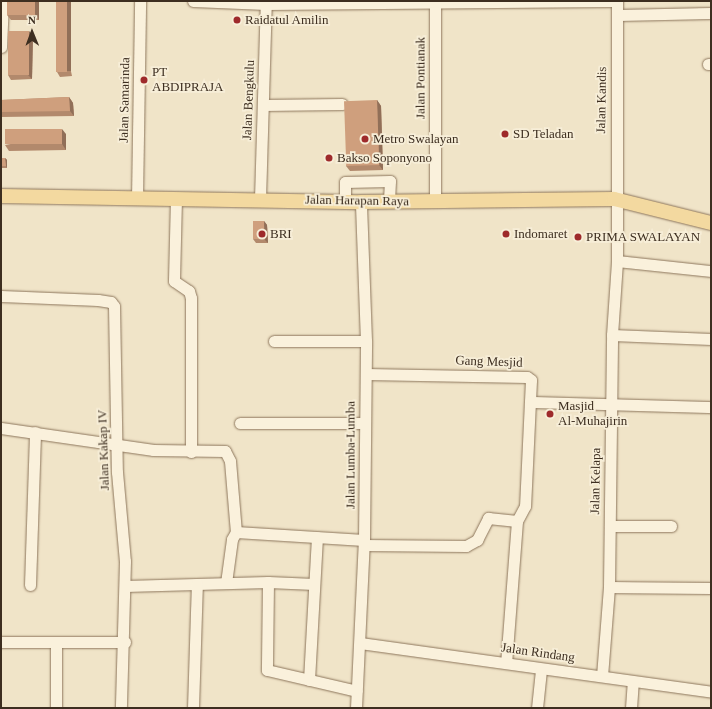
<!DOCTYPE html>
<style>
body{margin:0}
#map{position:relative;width:712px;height:709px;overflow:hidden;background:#f0e4c8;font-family:Georgia,serif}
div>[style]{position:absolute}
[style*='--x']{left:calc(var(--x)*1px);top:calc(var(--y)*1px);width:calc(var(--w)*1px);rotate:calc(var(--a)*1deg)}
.roads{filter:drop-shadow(0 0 1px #8d765c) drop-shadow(0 0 1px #8d765c)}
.minor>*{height:11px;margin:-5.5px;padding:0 5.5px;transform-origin:5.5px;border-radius:5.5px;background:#faf1dc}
.major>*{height:14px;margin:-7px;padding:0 7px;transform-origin:7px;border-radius:7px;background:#f3d9a0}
.wall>*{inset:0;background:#b2896c}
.shaded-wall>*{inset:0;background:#916f58;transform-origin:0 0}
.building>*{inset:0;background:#cf9f7d;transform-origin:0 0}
.dots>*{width:11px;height:11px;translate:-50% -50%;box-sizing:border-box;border:2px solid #f7eed8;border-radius:50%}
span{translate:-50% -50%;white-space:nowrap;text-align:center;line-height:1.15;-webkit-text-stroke:3.5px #f7eed8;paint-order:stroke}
.poi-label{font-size:13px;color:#3d2e20}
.left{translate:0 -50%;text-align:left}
.street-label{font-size:13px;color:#3d2e20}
.frame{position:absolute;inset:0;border:2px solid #3d2e20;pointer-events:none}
.north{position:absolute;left:12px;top:12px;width:40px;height:40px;-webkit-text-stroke:3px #f7eed8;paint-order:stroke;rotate:359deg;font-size:11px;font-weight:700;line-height:16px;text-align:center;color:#3d2e20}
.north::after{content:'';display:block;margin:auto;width:14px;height:18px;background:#3d2e20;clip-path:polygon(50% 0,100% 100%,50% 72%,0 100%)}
</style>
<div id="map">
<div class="roads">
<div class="minor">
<i style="--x:193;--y:1;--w:73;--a:2.4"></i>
<i style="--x:266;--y:4;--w:347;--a:-0.5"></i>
<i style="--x:618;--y:15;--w:93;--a:-1.2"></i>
<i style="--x:1;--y:47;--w:46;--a:-87.5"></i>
<i style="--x:708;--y:64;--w:3;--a:0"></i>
<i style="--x:263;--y:105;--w:79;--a:-0.7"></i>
<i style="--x:176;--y:198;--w:83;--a:91.4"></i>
<i style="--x:174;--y:281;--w:18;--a:34"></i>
<i style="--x:189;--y:291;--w:7;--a:74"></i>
<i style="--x:191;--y:298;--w:154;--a:90"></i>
<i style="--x:137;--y:199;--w:198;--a:-89.1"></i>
<i style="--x:260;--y:199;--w:198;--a:-88.3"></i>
<i style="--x:345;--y:202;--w:20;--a:-90"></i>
<i style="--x:345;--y:182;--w:45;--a:-1.3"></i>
<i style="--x:390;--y:181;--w:21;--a:93"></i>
<i style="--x:435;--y:202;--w:201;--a:-90"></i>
<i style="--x:617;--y:261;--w:95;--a:6.1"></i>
<i style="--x:1;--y:296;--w:97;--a:2.4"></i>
<i style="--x:98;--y:300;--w:13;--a:9"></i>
<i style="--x:111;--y:302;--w:5;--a:53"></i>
<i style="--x:114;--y:306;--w:166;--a:89"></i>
<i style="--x:117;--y:472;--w:89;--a:84.9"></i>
<i style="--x:125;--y:561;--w:147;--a:91.6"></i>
<i style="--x:612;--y:335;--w:99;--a:2.3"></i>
<i style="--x:274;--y:341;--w:92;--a:0"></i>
<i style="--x:366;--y:374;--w:161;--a:1.1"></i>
<i style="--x:527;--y:377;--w:5;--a:37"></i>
<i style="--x:531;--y:380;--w:126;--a:92.7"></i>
<i style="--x:525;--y:506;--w:17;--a:118"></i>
<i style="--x:517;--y:521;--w:142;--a:94.4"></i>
<i style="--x:530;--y:402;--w:181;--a:1.6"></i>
<i style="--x:240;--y:423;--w:125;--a:0"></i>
<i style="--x:1;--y:428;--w:154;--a:8.2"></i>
<i style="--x:153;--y:450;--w:72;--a:0.8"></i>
<i style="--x:225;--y:451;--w:11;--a:63"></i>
<i style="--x:230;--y:461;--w:71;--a:85.2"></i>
<i style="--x:236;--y:532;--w:128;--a:3.6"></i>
<i style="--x:610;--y:526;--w:61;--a:0"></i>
<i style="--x:364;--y:545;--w:102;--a:0.6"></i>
<i style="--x:466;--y:546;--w:13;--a:-29"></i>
<i style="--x:477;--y:540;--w:25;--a:-63"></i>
<i style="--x:488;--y:518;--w:29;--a:6"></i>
<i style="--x:226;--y:583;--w:44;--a:-82.2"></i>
<i style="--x:232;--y:539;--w:8;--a:-60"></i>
<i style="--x:314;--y:584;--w:46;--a:-177.5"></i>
<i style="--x:268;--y:582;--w:88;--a:90.7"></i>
<i style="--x:267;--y:670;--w:92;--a:13.1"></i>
<i style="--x:30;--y:585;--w:153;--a:-88.1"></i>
<i style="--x:125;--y:586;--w:143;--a:-1.6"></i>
<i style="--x:609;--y:587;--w:102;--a:0.6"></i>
<i style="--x:1;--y:642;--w:124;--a:0"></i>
<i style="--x:360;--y:643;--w:354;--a:7.9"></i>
<i style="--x:56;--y:644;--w:64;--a:90"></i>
<i style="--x:602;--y:676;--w:89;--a:-85.5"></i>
<i style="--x:609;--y:587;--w:252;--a:-89.3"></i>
<i style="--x:612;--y:335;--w:74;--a:-86.1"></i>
<i style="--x:617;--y:261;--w:260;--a:-90"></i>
<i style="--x:309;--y:680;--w:143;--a:-86.8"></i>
<i style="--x:193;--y:708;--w:124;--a:-88.2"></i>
<i style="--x:356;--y:708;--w:168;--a:-87.3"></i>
<i style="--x:364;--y:540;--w:199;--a:-89.4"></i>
<i style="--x:366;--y:341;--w:139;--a:-92.1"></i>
<i style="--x:537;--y:708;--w:39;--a:-84"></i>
<i style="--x:631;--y:708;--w:26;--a:-86"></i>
</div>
<div class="major">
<i style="--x:1;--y:196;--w:360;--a:1"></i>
<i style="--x:361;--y:202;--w:253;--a:-0.7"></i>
<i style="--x:614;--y:199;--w:100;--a:13.9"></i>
</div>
</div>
<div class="wall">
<i style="clip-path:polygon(7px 1px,39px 1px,39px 20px,11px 20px,7px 15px)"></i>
<i style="clip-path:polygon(56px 1px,72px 76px,60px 77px,57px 72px)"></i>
<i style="clip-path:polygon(33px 35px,32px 79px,11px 80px,8px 75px)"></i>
<i style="clip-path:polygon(69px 97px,73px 103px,74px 116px,1px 117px,1px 100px)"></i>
<i style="clip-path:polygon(377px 100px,381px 106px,383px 170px,350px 171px,346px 166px)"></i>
<i style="clip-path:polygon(66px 134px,66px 150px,9px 151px,5px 145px)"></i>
<i style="clip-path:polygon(1px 158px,5px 158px,7px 160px,7px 168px,1px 168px)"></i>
<i style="clip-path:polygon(264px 221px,267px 225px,268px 243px,256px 243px,253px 239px)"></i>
</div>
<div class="shaded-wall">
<i style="clip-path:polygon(35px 1px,39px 1px,39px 20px,35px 14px)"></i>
<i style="left:67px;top:1px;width:4px;height:70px"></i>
<i style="clip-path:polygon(29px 31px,33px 35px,32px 79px,28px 75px)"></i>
<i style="clip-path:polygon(69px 97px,73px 103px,74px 116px,70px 111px)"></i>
<i style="clip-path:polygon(377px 100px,381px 106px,383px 170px,379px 165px)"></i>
<i style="clip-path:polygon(62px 129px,66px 134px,66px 150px,62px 144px)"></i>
<i style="clip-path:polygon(5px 158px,7px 160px,7px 168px,6px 166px)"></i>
<i style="clip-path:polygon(264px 221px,267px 225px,268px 243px,265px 240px)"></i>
</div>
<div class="building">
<i style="left:7px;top:1px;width:28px;height:14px"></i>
<i style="left:56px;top:1px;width:11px;height:71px"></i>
<i style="left:8px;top:31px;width:21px;height:44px"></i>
<i style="clip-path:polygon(69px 97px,70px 111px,1px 112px,1px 100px)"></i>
<i style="left:377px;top:100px;width:65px;height:33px;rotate:88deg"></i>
<i style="left:62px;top:129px;width:15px;height:57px;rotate:90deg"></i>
<i style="clip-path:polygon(1px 158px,5px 158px,6px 166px,1px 166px)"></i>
<i style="left:253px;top:221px;width:11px;height:18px"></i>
</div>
<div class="dots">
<i style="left:237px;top:20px;background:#9e2a2b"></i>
<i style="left:144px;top:80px;background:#9e2a2b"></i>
<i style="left:505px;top:134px;background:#9e2a2b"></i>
<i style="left:365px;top:139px;background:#9e2a2b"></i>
<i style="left:329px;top:158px;background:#9e2a2b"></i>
<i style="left:262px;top:234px;background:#9e2a2b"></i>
<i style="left:506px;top:234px;background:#9e2a2b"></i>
<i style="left:578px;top:237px;background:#9e2a2b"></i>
<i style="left:550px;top:414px;background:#9e2a2b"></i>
</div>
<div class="poi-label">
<span class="left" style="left:245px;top:20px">Raidatul Amilin</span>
<span class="left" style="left:152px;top:80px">PT<br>ABDIPRAJA</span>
<span class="left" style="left:513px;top:134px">SD Teladan</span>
<span class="left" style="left:373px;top:139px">Metro Swalayan</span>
<span class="left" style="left:337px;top:158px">Bakso Soponyono</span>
<span class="left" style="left:270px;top:234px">BRI</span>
<span class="left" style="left:514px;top:234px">Indomaret</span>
<span class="left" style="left:586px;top:237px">PRIMA SWALAYAN</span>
<span class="left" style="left:558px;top:414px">Masjid<br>Al-Muhajirin</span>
</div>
<div class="street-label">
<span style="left:421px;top:78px;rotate:-90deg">Jalan Pontianak</span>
<span style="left:125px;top:100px;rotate:-89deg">Jalan Samarinda</span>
<span style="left:249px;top:100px;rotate:-88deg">Jalan Bengkulu</span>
<span style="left:602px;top:100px;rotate:-89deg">Jalan Kandis</span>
<span style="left:357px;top:201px;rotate:1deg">Jalan Harapan Raya</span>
<span style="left:489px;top:362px;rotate:2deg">Gang Mesjid</span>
<span style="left:104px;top:450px;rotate:-92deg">Jalan Kakap IV</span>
<span style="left:351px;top:455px;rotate:-90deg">Jalan Lumba-Lumba</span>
<span style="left:596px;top:481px;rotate:-89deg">Jalan Kelapa</span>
<span style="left:538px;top:653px;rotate:8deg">Jalan Rindang</span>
</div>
<div class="frame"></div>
<div class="north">N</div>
</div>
